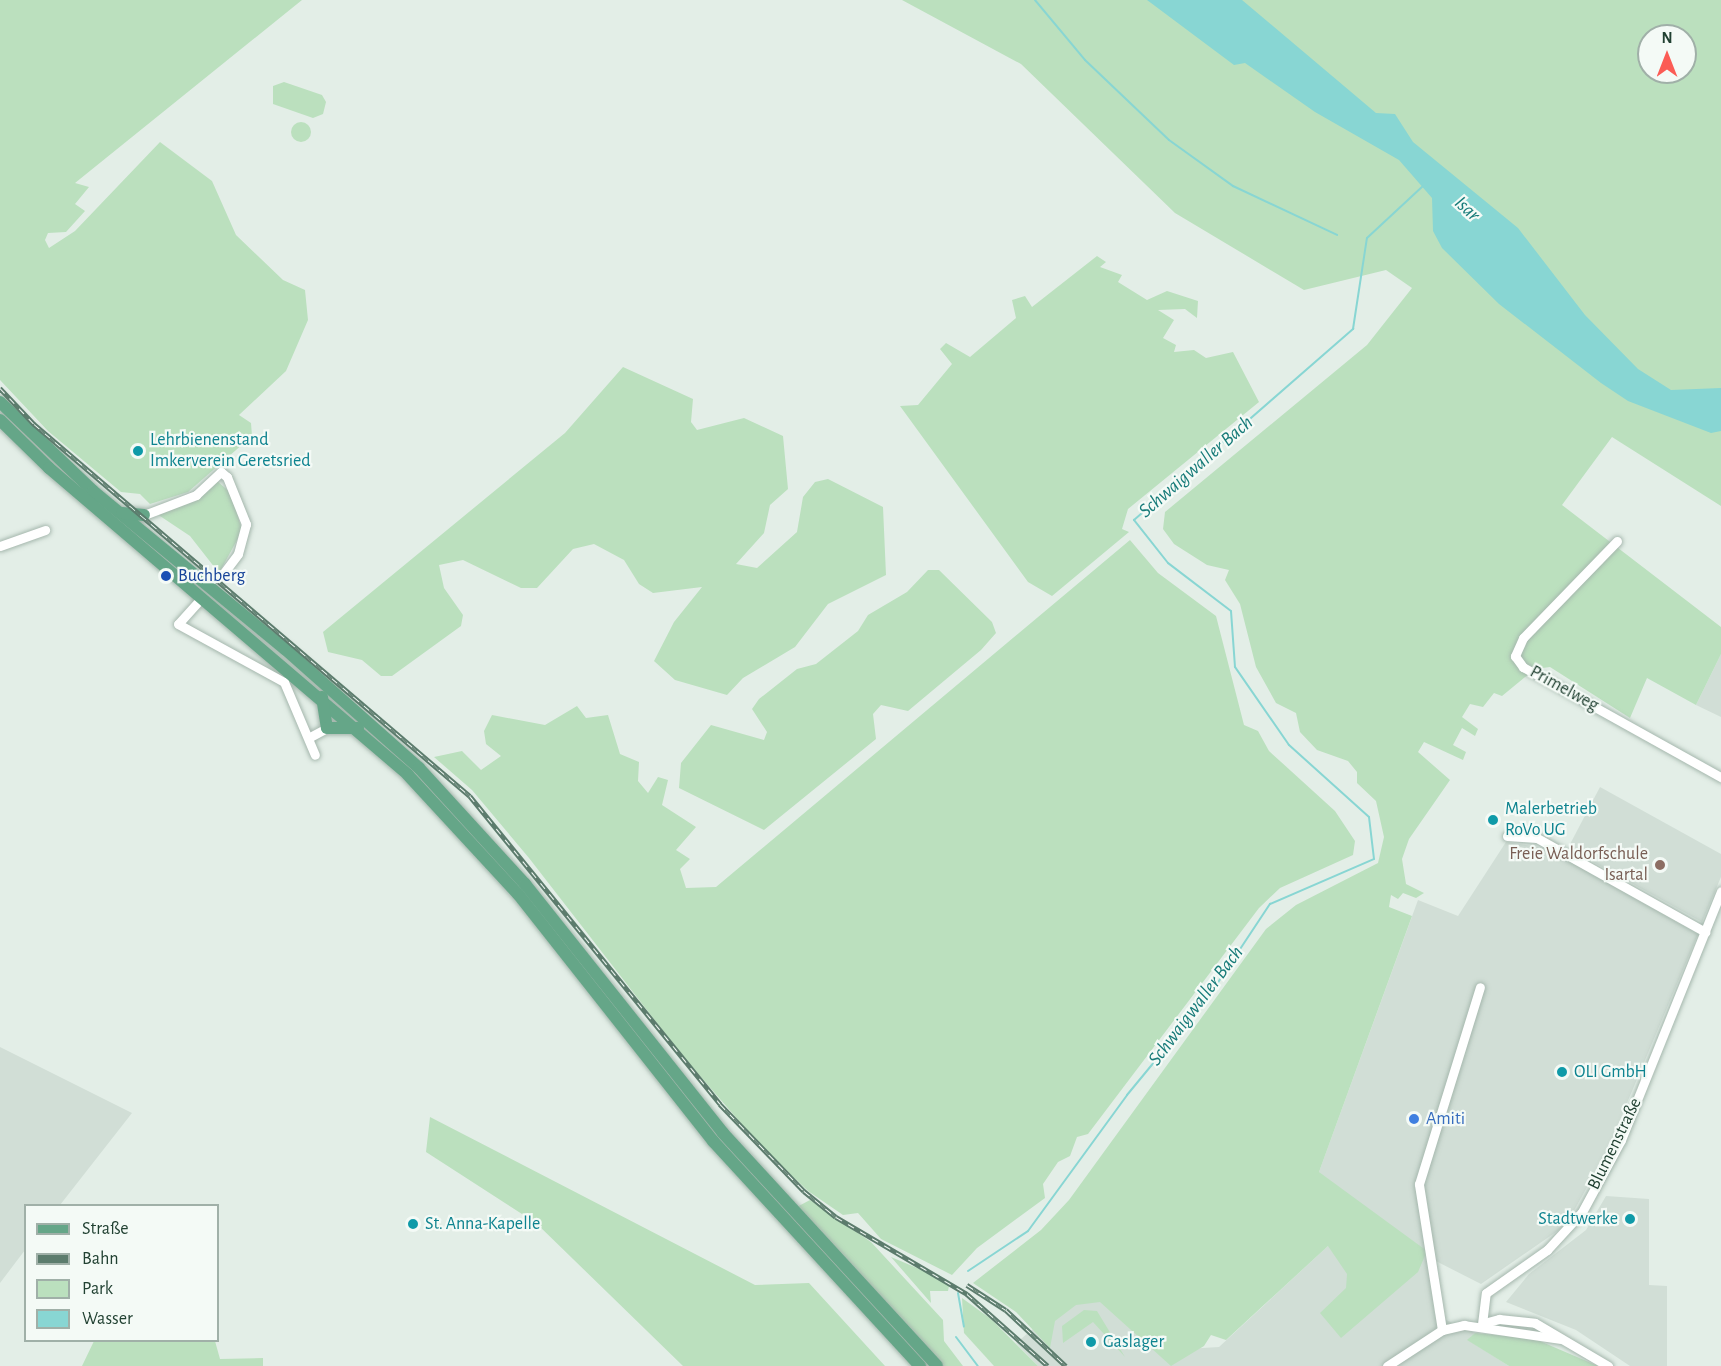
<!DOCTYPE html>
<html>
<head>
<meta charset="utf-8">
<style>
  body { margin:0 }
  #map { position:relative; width:1721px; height:1366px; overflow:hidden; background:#e3eee7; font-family:"Alegreya Sans",sans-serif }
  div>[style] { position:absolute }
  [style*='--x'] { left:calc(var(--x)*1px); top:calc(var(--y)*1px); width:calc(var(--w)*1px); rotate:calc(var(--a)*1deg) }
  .built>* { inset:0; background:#d1ded6 }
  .green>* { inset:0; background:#bbe0be }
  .round { border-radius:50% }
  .water>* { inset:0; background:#88d6d3 }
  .stream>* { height:2px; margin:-1px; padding:0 1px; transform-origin:1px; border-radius:1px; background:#88d6d3 }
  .minor-tunnel>* { height:9px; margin-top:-4.5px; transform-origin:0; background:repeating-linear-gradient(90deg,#bccbc3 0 9px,transparent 0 13.5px) }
  .roads { filter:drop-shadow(0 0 2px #a5b7ad) drop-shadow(0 0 2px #a5b7ad) }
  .minor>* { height:9px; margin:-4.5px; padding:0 4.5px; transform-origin:4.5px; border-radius:4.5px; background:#fff }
  .major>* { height:12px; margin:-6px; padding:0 6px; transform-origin:6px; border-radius:6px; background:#65a688 }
  .rail>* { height:4.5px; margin-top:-2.25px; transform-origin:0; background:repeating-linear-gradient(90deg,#f4faf6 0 7px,#5c7c6d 0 14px); box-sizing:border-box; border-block:2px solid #5c7c6d }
  .dots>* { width:16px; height:16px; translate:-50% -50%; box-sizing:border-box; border:3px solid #f4faf6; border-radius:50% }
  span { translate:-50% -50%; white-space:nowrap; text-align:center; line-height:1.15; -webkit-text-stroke:4.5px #f4faf6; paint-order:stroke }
  .culture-label { font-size:18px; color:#0d838f }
  .left { translate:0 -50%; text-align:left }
  .right { translate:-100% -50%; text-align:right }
  .transit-label { font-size:18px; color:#164399 }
  .street-label { font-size:18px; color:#214132 }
  .education-label { font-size:18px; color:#785e54 }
  .shop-label { font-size:18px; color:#366cbe }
  .water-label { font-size:20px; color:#177b79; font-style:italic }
  .legend { position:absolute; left:24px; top:1204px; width:195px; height:138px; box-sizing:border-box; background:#f4faf6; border:2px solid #a0b0a8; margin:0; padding:8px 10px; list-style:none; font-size:18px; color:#214132 }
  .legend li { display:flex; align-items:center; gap:12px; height:30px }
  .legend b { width:30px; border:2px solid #a0b0a8 }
  .north { position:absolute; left:1637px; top:24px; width:60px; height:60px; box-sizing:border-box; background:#f4faf6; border:2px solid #a0b0a8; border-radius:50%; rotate:0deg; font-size:16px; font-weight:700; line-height:24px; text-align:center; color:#214132 }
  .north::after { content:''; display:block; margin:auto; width:21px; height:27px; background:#fb5c55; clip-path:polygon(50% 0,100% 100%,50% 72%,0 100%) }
</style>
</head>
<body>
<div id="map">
  <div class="built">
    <div style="clip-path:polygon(1721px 654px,1721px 717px,1696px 705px)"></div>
    <div style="clip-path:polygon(1600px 787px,1721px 854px,1721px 877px,1702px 922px,1568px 848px)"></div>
    <div style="clip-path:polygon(1506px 842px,1545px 848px,1698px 934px,1606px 1153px,1566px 1225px,1481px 1284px,1428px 1257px,1435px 1315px,1475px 1333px,1468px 1340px,1509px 1366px,1038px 1366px,1016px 1343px,1096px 1277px,1170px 1350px,1219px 1347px,1355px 1221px,1319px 1172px,1418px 900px,1458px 916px)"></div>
    <div style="clip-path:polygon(0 1047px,132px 1113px,60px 1205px,26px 1206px,25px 1250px,0 1283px)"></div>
    <div style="clip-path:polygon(1606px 1196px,1649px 1199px,1649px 1285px,1667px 1286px,1667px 1366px,1630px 1366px,1576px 1330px,1506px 1302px,1529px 1274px,1586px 1230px)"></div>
  </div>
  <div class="green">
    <div style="clip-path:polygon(0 0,302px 0,75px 183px,89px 187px,75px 204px,85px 211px,66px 232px,48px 233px,45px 240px,49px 248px,75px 231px,160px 142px,212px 181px,236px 235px,283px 280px,305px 290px,308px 320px,286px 371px,239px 415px,251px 423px,252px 436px,188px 492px,150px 504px,140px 494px,121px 492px,48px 431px,0 380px)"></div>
    <div style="clip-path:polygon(evenodd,902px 0,1721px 0,1721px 506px,1612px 437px,1562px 505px,1721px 627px,1721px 654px,1696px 705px,1647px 678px,1630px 718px,1550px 667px,1535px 669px,1502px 696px,1494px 693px,1483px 707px,1470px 704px,1462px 717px,1478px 729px,1475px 736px,1462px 728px,1453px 745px,1466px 752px,1463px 760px,1424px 742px,1418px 752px,1450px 780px,1409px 839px,1402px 859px,1406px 884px,1424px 893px,1416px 898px,1403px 893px,1398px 899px,1391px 895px,1389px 907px,1412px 916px,1319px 1172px,1427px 1251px,1418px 1272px,1341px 1338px,1320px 1313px,1346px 1288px,1347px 1274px,1328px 1246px,1226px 1340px,1211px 1335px,1204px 1346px,1171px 1366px,1100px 1302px,1076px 1305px,1055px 1321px,1050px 1348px,1016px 1312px,973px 1283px,1041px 1230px,1069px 1200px,1266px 929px,1296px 905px,1378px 863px,1384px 837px,1376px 801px,1357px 783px,1357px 772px,1348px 761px,1317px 750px,1300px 732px,1296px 713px,1276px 703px,1256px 667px,1240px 604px,1225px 580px,1229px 570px,1207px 565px,1174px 544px,1163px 529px,1165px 512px,1367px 345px,1412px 288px,1386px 270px,1304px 290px,1175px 213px,1021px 64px,902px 0,1649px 36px,1685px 36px,1685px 72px,1649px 72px,1649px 36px)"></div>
    <div style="clip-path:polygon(284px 82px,322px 95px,326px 102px,323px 114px,313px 118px,273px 104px,273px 86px)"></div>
    <div class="round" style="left:291px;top:122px;width:20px;height:20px"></div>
    <div style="clip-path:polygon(1097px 256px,1106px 262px,1100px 267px,1122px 275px,1118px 282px,1147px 300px,1167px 291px,1198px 301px,1197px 318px,1185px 309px,1158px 310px,1174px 320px,1163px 338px,1176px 345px,1174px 352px,1194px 350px,1206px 358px,1233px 352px,1259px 402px,1128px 509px,1122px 529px,1129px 532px,1052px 596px,1028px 582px,900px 406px,918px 405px,952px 364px,940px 349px,946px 343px,970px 357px,1016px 318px,1012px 300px,1025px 296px,1032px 307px)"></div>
    <div style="clip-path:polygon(623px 367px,693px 399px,691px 422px,697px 430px,744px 418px,783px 436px,788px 489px,770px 505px,764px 533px,736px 564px,757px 568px,797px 532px,803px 497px,815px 482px,828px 479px,883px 507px,886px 575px,828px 604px,795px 647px,743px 678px,727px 695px,675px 680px,654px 661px,674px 622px,702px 587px,653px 593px,639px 584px,624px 560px,594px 544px,573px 549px,537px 588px,521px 588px,463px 560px,439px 565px,444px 588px,463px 615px,461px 626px,392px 676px,381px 676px,362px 660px,328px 652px,323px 632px,565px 433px)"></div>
    <div style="clip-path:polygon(217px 481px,232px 494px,242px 531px,219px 573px,190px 536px,157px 514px,199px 498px)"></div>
    <div style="clip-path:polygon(1130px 540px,1158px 573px,1216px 616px,1244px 725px,1258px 731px,1269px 751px,1335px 811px,1355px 841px,1353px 855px,1280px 888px,1259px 908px,1088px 1134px,1077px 1137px,1070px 1156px,1058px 1162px,1043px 1184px,1045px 1198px,977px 1248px,952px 1275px,881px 1239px,858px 1213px,843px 1215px,808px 1191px,759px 1144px,681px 1054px,529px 858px,472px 790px,434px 757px,462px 751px,481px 770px,501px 756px,486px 744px,484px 731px,492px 715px,545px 725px,577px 706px,586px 718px,608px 715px,620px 754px,639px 762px,638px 781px,648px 793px,658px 777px,668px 780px,662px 805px,696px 827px,676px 850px,690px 859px,680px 869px,686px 888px,716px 887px)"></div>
    <div style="clip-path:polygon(928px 570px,939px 570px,992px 622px,996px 633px,981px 650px,908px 711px,881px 705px,873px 714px,876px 739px,764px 830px,679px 788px,681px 763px,711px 725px,764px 740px,767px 732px,752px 709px,759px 699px,797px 669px,816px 664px,858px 631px,868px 615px,907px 592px)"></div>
    <div style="clip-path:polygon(430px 1117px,755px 1285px,809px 1283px,885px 1366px,683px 1366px,536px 1223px,426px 1152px)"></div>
    <div style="clip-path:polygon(810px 1200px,871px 1242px,943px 1320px,944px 1341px,963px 1366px,942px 1366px,795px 1208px)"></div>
    <div style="clip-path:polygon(891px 1257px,929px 1273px,949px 1286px,948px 1291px,930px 1291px,931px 1303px)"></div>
    <div style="clip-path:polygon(962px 1298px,991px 1319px,1038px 1366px,994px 1366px,964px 1333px)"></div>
    <div style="clip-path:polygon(1084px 1310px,1097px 1311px,1125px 1357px,1093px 1322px,1063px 1343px,1062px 1326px)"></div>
    <div style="clip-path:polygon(1475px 1333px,1535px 1339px,1598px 1366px,1509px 1366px,1467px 1340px)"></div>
    <div style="clip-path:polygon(94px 1341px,215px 1341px,220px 1359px,263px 1358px,263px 1366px,82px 1366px)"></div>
  </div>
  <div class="water">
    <div style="clip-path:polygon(1147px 0,1242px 0,1376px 113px,1395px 114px,1413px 142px,1518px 228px,1585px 315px,1638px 369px,1671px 390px,1721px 388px,1721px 431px,1711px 433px,1628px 401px,1601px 383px,1499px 304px,1442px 248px,1433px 231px,1432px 198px,1399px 160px,1315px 112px,1245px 63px,1234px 65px)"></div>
  </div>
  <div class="stream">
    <div style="--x:1035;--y:0;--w:78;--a:50.2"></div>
    <div style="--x:1085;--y:60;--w:116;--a:43.6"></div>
    <div style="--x:1169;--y:140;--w:79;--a:35.7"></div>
    <div style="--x:1233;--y:186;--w:115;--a:25.2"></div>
    <div style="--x:968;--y:1271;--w:72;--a:-33.7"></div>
    <div style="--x:1028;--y:1231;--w:168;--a:-53.9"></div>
    <div style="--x:1127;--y:1095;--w:132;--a:-50.5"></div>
    <div style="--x:1211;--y:993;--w:107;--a:-56.5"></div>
    <div style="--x:1270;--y:904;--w:113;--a:-23.4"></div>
    <div style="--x:1374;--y:859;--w:42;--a:-96.8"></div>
    <div style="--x:1369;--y:817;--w:108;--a:-138"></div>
    <div style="--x:1289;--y:745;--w:95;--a:-124.7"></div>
    <div style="--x:1235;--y:667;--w:56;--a:-94.1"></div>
    <div style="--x:1231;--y:611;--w:79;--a:-142.7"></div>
    <div style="--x:1168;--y:563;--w:55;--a:-128.3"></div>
    <div style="--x:1134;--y:520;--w:291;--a:-41.1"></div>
    <div style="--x:1353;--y:329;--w:92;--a:-81.3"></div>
    <div style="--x:1367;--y:238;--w:76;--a:-42.9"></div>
    <div style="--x:958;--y:1293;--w:34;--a:80"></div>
    <div style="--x:956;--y:1337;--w:36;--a:53"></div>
  </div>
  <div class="minor-tunnel">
    <div style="--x:207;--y:592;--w:23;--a:-49"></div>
  </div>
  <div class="roads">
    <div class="minor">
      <div style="--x:144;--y:515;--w:56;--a:-21"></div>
      <div style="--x:196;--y:495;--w:34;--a:-43"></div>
      <div style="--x:221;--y:472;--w:8;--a:40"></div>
      <div style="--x:227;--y:477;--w:51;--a:68"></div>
      <div style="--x:246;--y:524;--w:31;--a:105"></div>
      <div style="--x:238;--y:554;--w:26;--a:127"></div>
      <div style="--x:1617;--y:541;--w:135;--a:134.1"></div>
      <div style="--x:1523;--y:638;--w:20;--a:114"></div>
      <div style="--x:1515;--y:656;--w:14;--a:54"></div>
      <div style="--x:1523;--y:667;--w:227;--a:29.1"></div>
      <div style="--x:0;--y:546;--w:48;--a:-19.6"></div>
      <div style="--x:197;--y:603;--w:28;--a:132"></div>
      <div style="--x:178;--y:624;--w:121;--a:28.7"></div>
      <div style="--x:284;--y:682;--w:79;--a:67"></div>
      <div style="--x:310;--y:737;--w:19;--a:-28"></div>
      <div style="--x:1507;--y:836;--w:30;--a:4"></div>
      <div style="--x:1537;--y:838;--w:193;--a:29.2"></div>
      <div style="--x:1484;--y:1323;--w:16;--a:-15"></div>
      <div style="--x:1499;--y:1319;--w:36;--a:6"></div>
      <div style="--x:1535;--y:1323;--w:85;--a:30.5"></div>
      <div style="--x:1482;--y:1324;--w:31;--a:-83"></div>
      <div style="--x:1486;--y:1293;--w:75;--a:-35.2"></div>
      <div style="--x:1547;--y:1250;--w:52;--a:-47.4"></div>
      <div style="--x:1582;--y:1212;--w:82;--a:-61.6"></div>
      <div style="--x:1621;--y:1140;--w:268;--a:-68.1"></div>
      <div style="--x:1442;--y:1330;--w:148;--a:-99"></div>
      <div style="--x:1419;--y:1184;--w:206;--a:-72.8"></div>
      <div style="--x:1387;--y:1366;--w:66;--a:-33.2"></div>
      <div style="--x:1442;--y:1330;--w:23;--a:-13"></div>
      <div style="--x:1464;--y:1325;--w:97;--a:8.3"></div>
    </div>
    <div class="major">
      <div style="--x:0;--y:402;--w:129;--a:43.7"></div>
      <div style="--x:93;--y:491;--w:249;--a:39.5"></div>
      <div style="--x:285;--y:649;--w:179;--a:41.6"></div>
      <div style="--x:419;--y:768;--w:157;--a:47.6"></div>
      <div style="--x:525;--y:884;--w:318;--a:51.5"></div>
      <div style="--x:723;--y:1133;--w:316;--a:47.4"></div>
      <div style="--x:0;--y:420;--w:69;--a:44.4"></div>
      <div style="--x:49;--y:468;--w:472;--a:40.5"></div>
      <div style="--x:408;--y:775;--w:162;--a:47.3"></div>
      <div style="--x:518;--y:894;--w:315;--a:51.7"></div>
      <div style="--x:713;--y:1141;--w:306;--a:47.4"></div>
      <div style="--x:122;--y:513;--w:22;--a:5"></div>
      <div style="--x:322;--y:697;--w:31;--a:81"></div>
      <div style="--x:327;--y:728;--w:31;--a:0"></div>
    </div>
  </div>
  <div class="rail">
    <div style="--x:0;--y:388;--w:50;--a:46.6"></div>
    <div style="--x:34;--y:424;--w:573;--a:40.47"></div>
    <div style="--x:470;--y:796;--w:397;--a:50.9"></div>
    <div style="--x:720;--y:1104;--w:121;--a:46"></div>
    <div style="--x:804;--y:1191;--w:41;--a:39.1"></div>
    <div style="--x:836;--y:1217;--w:152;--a:30.4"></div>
    <div style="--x:967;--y:1294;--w:108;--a:41.6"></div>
    <div style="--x:967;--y:1285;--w:46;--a:32.7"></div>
    <div style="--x:1006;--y:1310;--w:82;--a:43"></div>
  </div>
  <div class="dots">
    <div style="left:138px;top:451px;background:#0f9aa8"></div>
    <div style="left:166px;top:576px;background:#1a4fb4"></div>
    <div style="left:1493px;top:820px;background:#0f9aa8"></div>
    <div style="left:1660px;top:865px;background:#8d6e63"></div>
    <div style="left:1562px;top:1072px;background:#0f9aa8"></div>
    <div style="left:1414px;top:1119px;background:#3f7fe0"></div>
    <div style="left:1630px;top:1219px;background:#0f9aa8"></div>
    <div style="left:413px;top:1224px;background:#0f9aa8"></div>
    <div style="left:1091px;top:1342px;background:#0f9aa8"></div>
  </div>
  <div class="culture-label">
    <span class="left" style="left:150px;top:451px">Lehrbienenstand<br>Imkerverein Geretsried</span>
    <span class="left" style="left:1505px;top:820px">Malerbetrieb<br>RoVo UG</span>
    <span class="left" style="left:1574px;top:1072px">OLI GmbH</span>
    <span class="right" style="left:1618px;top:1219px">Stadtwerke</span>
    <span class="left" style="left:425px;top:1224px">St. Anna-Kapelle</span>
    <span class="left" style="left:1103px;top:1342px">Gaslager</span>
  </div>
  <div class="transit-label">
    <span class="left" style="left:178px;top:576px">Buchberg</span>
  </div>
  <div class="street-label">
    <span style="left:1564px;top:689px;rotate:29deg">Primelweg</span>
    <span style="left:1615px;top:1144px;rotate:-64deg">Blumenstraße</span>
  </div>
  <div class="education-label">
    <span class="right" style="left:1648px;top:865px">Freie Waldorfschule<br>Isartal</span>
  </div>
  <div class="shop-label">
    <span class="left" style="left:1426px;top:1119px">Amiti</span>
  </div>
  <div class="water-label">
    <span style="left:1467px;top:209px;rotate:42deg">Isar</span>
    <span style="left:1196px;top:467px;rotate:-41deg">Schwaigwaller Bach</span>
    <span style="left:1196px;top:1006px;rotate:-53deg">Schwaigwaller Bach</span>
  </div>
  <ul class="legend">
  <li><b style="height:8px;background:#65a688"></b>Straße</li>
  <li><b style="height:8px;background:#5c7c6d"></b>Bahn</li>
  <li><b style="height:16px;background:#bbe0be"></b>Park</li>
  <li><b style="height:16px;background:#88d6d3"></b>Wasser</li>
  </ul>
  <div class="north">N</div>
</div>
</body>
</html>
